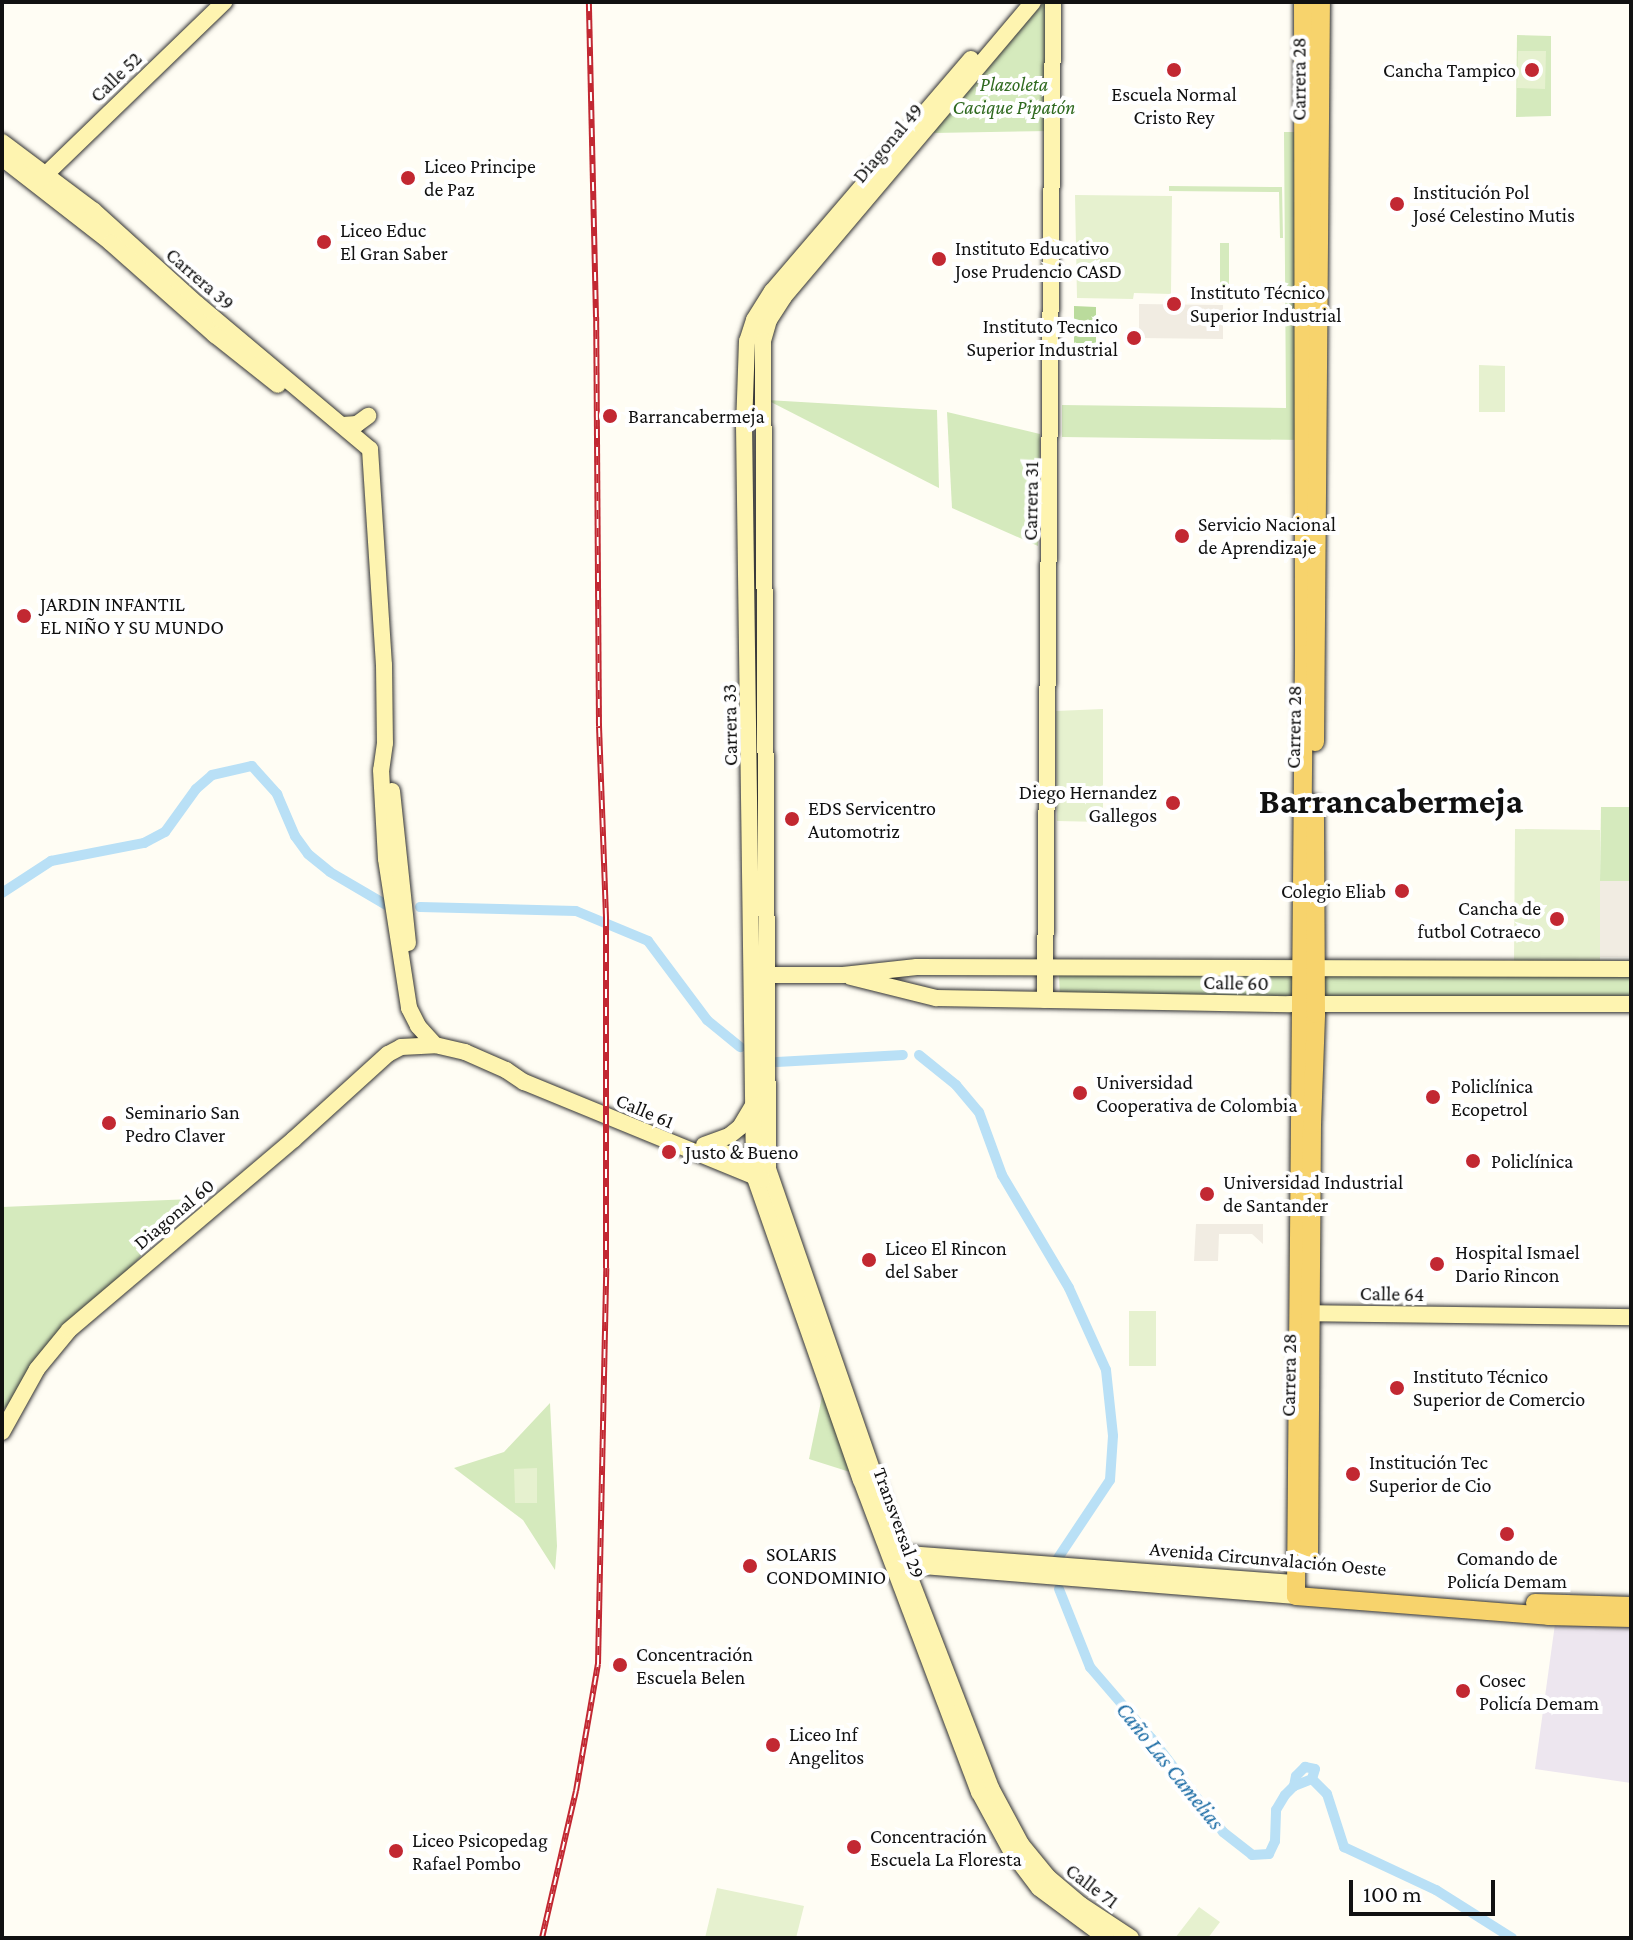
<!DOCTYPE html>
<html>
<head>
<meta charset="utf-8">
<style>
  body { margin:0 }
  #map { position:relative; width:1633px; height:1940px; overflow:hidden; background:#fffdf4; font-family:"Crimson Pro",serif }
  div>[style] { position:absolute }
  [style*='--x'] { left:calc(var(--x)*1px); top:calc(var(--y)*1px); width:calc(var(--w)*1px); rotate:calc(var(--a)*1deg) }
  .industrial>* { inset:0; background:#ede6ef }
  .green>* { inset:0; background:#d5eabd }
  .forest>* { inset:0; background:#badb9c }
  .pitch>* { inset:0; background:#e6f1cf }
  .plaza>* { inset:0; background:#f1ece2 }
  .canal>* { height:10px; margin:-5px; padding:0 5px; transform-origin:5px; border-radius:5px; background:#b9e0f6 }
  .roads { filter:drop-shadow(0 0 2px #333) drop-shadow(0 0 2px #333) }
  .secondary>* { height:16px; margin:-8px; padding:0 8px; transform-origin:8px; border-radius:8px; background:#fef4b0 }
  .primary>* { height:18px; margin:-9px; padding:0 9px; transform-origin:9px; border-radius:9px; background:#f7d36c }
  .rail>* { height:6px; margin-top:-3px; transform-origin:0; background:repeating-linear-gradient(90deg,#fff 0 9px,#c22832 0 18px); box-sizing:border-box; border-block:2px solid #c22832 }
  .dots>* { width:22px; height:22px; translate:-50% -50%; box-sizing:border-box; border:4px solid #fff; border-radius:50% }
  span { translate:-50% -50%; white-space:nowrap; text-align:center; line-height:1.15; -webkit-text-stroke:8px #fff; paint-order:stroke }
  .poi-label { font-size:20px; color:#111 }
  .right { translate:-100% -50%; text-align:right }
  .left { translate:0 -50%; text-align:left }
  .street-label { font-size:20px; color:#111 }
  .park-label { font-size:20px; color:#306a20; font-style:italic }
  .water-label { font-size:22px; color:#186aa4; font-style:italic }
  .town-label { font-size:36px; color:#111; font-weight:700 }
  .frame { position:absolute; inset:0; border:4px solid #111; pointer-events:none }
  .scale { position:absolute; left:1349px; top:1880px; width:146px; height:36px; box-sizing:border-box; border:4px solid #111; border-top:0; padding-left:10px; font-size:24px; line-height:28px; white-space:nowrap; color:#111; -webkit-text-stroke:6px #fff; paint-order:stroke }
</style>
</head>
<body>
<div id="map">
  <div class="industrial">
    <div style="clip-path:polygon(1555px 1624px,1631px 1625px,1631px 1783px,1535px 1769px)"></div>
  </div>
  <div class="green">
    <div style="clip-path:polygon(1044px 2px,1052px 2px,1050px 131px,933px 133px)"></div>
    <div style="clip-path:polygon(1517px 35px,1551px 36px,1551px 116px,1516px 117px)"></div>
    <div style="clip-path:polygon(1284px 132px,1302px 132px,1302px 440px,1062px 437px,1062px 405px,1286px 408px)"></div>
    <div style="clip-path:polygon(1169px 186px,1282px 187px,1283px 238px,1280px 238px,1279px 192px,1169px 191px)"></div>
    <div style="clip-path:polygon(1220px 243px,1229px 243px,1229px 290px,1220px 290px)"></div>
    <div style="clip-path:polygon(767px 400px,937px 410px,939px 488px)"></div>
    <div style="clip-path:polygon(947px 412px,1040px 434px,1038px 546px,952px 508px)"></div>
    <div style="clip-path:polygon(1601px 807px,1631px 807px,1631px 881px,1600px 881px)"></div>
    <div style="clip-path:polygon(1059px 973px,1631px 976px,1631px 1001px,1060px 998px)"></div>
    <div style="clip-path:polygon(192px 1199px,2px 1411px,2px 1207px)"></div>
    <div style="clip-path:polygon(824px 1387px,853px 1473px,809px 1459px)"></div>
    <div style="clip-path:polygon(550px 1403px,557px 1546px,555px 1570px,523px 1520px,454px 1468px,504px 1452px)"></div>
  </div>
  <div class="forest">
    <div style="clip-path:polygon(1074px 306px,1096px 307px,1096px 343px,1074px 343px)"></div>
  </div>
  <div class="pitch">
    <div style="clip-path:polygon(1518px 51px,1546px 51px,1545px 89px,1517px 88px)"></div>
    <div style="clip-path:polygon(1075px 195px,1172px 196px,1171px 294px,1134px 293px,1133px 299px,1077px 298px)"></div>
    <div style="clip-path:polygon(1479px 365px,1505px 366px,1505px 412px,1479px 412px)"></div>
    <div style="clip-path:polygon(1103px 709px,1103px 822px,1057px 821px,1056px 711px)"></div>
    <div style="clip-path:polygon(1515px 829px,1600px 830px,1600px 961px,1514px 961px)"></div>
    <div style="clip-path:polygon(1129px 1311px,1156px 1311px,1156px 1366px,1129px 1366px)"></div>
    <div style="clip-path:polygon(537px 1468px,537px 1503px,515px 1503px,514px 1469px)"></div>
    <div style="clip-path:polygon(717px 1888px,804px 1906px,796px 1938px,705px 1938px)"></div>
    <div style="clip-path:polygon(1199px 1907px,1220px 1922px,1208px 1938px,1175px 1938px)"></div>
  </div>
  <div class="plaza">
    <div style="clip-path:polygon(1139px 304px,1223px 305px,1223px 339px,1139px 338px)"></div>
    <div style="clip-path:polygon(1600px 881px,1631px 881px,1631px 957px,1600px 957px)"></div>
    <div style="clip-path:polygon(1196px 1224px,1263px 1224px,1263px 1244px,1252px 1234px,1219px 1234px,1218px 1261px,1194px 1261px)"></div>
  </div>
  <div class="canal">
    <div style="--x:2;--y:893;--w:59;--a:-33.1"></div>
    <div style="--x:51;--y:861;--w:95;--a:-11"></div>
    <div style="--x:144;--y:843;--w:24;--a:-28"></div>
    <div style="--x:165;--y:832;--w:53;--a:-54.2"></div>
    <div style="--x:196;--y:789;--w:21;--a:-41"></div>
    <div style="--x:212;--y:775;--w:41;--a:-12.7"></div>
    <div style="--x:252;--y:766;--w:38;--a:48"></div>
    <div style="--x:277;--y:794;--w:46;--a:66.8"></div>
    <div style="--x:295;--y:836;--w:22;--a:54"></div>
    <div style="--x:308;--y:854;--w:28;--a:39"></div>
    <div style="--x:330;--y:872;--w:67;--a:30.4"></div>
    <div style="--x:420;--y:907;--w:156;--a:1.5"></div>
    <div style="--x:576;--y:911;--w:78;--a:22.6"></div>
    <div style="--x:648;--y:941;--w:99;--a:53.2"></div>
    <div style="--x:707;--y:1020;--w:43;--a:39.3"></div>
    <div style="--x:919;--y:1055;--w:48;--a:39"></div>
    <div style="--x:956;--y:1085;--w:35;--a:50"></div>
    <div style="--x:979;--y:1112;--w:67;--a:69.9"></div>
    <div style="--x:1002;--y:1175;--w:131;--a:59.3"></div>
    <div style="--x:1069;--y:1288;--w:90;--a:65.7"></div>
    <div style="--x:1106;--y:1370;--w:66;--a:83.9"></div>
    <div style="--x:1113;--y:1436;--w:44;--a:93.9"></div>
    <div style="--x:1110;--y:1480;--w:94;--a:123.7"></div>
    <div style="--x:777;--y:1062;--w:126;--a:-3.2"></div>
    <div style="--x:1059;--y:1589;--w:84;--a:68.3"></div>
    <div style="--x:1090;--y:1667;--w:95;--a:49.3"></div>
    <div style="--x:1152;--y:1739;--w:117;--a:52.6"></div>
    <div style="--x:1223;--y:1832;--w:37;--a:38"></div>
    <div style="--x:1252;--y:1855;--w:17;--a:-3"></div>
    <div style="--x:1269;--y:1854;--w:14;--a:-65"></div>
    <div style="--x:1275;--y:1841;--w:31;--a:-88"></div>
    <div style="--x:1276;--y:1810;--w:17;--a:-59"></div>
    <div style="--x:1285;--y:1795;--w:13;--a:-45"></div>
    <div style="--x:1294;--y:1786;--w:19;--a:-21"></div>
    <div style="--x:1312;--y:1779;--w:21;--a:45"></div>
    <div style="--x:1327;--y:1794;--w:56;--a:72.2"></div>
    <div style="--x:1344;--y:1847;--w:102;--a:25.1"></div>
    <div style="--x:1436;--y:1890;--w:90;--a:32.3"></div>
    <div style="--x:1294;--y:1786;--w:10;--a:-79"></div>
    <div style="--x:1296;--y:1776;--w:13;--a:-45"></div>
    <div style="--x:1305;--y:1767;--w:10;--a:11"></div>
    <div style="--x:1315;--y:1769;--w:10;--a:107"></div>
  </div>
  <div class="roads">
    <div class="secondary">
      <div style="--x:1033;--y:2;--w:386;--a:130.2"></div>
      <div style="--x:784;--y:297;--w:27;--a:123"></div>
      <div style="--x:769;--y:320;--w:22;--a:106"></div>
      <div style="--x:763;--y:341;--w:828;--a:89.65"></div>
      <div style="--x:768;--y:1169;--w:419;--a:70.9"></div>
      <div style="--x:905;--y:1565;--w:239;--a:68.9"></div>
      <div style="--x:991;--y:1788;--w:64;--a:61.8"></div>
      <div style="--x:1021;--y:1844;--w:43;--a:50.7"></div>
      <div style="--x:1048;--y:1877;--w:43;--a:40.3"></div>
      <div style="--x:1081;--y:1905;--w:60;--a:33.4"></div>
      <div style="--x:971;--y:59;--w:306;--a:130.6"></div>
      <div style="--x:772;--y:291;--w:34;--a:122"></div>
      <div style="--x:754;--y:320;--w:22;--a:108"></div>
      <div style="--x:747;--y:341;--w:84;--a:92"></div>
      <div style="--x:744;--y:425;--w:740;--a:89.23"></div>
      <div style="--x:754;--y:1165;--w:13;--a:86"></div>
      <div style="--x:755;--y:1178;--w:320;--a:70.7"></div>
      <div style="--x:861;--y:1480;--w:334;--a:69.3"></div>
      <div style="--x:979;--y:1792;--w:67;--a:61.5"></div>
      <div style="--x:1011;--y:1851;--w:46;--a:52.9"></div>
      <div style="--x:1039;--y:1888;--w:84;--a:36.7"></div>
      <div style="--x:2;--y:142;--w:114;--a:36.8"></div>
      <div style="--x:93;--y:210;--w:140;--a:42.1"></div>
      <div style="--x:197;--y:304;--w:226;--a:40"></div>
      <div style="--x:370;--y:449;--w:216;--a:86.3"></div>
      <div style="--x:384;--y:665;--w:78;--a:89.3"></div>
      <div style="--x:385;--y:743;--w:27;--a:98"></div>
      <div style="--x:381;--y:770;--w:89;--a:86.8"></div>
      <div style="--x:386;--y:859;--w:151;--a:81.2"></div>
      <div style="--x:409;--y:1008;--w:20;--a:63"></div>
      <div style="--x:418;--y:1026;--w:25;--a:48"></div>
      <div style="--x:2;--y:158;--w:138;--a:37.9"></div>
      <div style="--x:111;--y:243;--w:139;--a:41.5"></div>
      <div style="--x:215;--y:335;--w:80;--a:38.4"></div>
      <div style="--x:41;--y:179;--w:255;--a:-44"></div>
      <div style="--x:343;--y:425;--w:14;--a:-4"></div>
      <div style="--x:357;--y:424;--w:14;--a:-36"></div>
      <div style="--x:392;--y:791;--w:153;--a:84"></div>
      <div style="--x:757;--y:975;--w:86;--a:0"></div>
      <div style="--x:843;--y:975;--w:74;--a:-6.2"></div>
      <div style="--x:917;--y:967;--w:714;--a:0.16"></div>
      <div style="--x:851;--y:977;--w:88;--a:13.9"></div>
      <div style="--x:936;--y:998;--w:354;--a:1"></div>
      <div style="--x:1290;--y:1004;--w:341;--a:0"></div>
      <div style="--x:1045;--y:1000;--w:998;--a:-89.54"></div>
      <div style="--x:704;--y:1145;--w:27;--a:-20"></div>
      <div style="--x:729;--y:1136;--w:14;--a:-39"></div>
      <div style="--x:740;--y:1127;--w:26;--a:-59"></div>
      <div style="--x:709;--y:1147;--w:57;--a:20.7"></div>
      <div style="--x:1301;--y:1313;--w:330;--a:0.7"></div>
      <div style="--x:2;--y:1432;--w:72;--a:-60.9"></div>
      <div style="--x:37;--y:1369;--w:50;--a:-50.6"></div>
      <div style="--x:69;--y:1330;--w:294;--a:-40.3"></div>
      <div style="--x:293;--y:1140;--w:128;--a:-42.2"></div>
      <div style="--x:388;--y:1054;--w:15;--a:-28"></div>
      <div style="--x:401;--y:1047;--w:34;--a:-3"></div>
      <div style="--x:435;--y:1045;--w:31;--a:13"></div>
      <div style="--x:465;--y:1052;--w:45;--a:23.7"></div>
      <div style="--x:506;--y:1070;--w:22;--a:34"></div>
      <div style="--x:524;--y:1082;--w:258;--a:22.3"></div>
      <div style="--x:894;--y:1553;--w:404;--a:4.3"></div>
      <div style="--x:898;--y:1564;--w:399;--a:4.6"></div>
    </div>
    <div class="primary">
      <div style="--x:1303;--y:2;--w:652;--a:89.91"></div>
      <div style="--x:1304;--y:654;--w:942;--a:90.49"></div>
      <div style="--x:1296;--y:1596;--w:253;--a:4.5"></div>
      <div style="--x:1548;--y:1616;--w:83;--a:1.4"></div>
      <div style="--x:1315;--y:742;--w:740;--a:-89.54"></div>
      <div style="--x:1309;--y:1554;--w:429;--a:-89.6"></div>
      <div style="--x:1312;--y:1125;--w:111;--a:-87.9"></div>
      <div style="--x:1316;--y:1014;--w:210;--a:-90.3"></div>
      <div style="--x:1535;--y:1603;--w:96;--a:1.8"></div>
    </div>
  </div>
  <div class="rail">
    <div style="--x:542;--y:1938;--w:151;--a:-77"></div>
    <div style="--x:576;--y:1791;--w:129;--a:-80.2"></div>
    <div style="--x:598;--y:1664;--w:396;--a:-88.8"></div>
    <div style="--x:606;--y:1268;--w:351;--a:-90"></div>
    <div style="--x:606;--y:917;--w:191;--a:-92.1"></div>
    <div style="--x:599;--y:726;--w:409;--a:-90.4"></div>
    <div style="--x:596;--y:317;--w:315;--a:-91.3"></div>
  </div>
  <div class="dots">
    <div style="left:1174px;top:70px;background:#c22832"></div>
    <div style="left:1532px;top:70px;background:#c22832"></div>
    <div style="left:408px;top:178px;background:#c22832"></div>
    <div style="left:1397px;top:204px;background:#c22832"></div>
    <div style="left:324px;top:242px;background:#c22832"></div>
    <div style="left:939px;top:259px;background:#c22832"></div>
    <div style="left:1174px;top:304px;background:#c22832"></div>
    <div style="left:1134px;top:338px;background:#c22832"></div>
    <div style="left:610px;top:416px;background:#c22832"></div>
    <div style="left:1182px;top:536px;background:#c22832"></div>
    <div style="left:24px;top:616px;background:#c22832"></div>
    <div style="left:1173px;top:803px;background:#c22832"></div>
    <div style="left:792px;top:819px;background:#c22832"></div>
    <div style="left:1402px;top:891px;background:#c22832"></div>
    <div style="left:1557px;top:919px;background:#c22832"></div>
    <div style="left:1080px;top:1093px;background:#c22832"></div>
    <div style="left:1433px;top:1097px;background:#c22832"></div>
    <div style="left:109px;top:1123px;background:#c22832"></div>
    <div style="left:669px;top:1152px;background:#c22832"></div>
    <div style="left:1473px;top:1161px;background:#c22832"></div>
    <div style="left:1207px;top:1194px;background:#c22832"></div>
    <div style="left:869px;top:1260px;background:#c22832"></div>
    <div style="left:1437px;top:1264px;background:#c22832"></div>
    <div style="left:1397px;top:1388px;background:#c22832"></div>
    <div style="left:1353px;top:1474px;background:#c22832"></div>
    <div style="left:1507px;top:1534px;background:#c22832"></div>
    <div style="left:750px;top:1566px;background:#c22832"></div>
    <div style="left:620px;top:1665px;background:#c22832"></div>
    <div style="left:1463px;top:1691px;background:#c22832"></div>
    <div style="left:773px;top:1745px;background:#c22832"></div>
    <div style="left:854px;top:1847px;background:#c22832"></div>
    <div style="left:396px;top:1851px;background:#c22832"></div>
  </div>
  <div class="poi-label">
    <span class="right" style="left:1516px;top:70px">Cancha Tampico</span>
    <span style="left:1174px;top:106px">Escuela Normal<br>Cristo Rey</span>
    <span class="left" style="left:424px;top:178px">Liceo Principe<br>de Paz</span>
    <span class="left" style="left:1413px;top:204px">Institución Pol<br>José Celestino Mutis</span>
    <span class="left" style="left:340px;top:242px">Liceo Educ<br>El Gran Saber</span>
    <span class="left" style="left:955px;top:260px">Instituto Educativo<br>Jose Prudencio CASD</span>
    <span class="left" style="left:1190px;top:304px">Instituto Técnico<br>Superior Industrial</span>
    <span class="right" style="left:1118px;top:338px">Instituto Tecnico<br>Superior Industrial</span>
    <span class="left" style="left:628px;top:416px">Barrancabermeja</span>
    <span class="left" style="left:1198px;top:536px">Servicio Nacional<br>de Aprendizaje</span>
    <span class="left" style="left:40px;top:616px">JARDIN INFANTIL<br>EL NIÑO Y SU MUNDO</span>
    <span class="right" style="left:1157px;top:804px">Diego Hernandez<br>Gallegos</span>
    <span class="left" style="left:808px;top:820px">EDS Servicentro<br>Automotriz</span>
    <span class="right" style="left:1386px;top:891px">Colegio Eliab</span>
    <span class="right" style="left:1541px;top:920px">Cancha de<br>futbol Cotraeco</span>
    <span class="left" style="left:1096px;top:1094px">Universidad<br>Cooperativa de Colombia</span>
    <span class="left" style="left:1451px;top:1098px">Policlínica<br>Ecopetrol</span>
    <span class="left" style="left:125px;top:1124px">Seminario San<br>Pedro Claver</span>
    <span class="left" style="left:685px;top:1152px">Justo &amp; Bueno</span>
    <span class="left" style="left:1491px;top:1161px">Policlínica</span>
    <span class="left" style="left:1223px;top:1194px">Universidad Industrial<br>de Santander</span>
    <span class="left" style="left:885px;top:1260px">Liceo El Rincon<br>del Saber</span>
    <span class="left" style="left:1455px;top:1264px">Hospital Ismael<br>Dario Rincon</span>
    <span class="left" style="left:1413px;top:1388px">Instituto Técnico<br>Superior de Comercio</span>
    <span class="left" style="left:1369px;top:1474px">Institución Tec<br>Superior de Cio</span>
    <span class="left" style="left:766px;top:1566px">SOLARIS<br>CONDOMINIO</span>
    <span style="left:1507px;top:1570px">Comando de<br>Policía Demam</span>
    <span class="left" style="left:636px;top:1666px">Concentración<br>Escuela Belen</span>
    <span class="left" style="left:1479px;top:1692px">Cosec<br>Policía Demam</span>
    <span class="left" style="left:789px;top:1746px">Liceo Inf<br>Angelitos</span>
    <span class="left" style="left:870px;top:1848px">Concentración<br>Escuela La Floresta</span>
    <span class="left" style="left:412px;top:1852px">Liceo Psicopedag<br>Rafael Pombo</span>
  </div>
  <div class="street-label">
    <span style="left:116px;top:77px;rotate:-44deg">Calle 52</span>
    <span style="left:1299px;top:79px;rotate:-90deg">Carrera 28</span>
    <span style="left:888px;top:143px;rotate:-50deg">Diagonal 49</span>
    <span style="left:200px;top:279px;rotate:41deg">Carrera 39</span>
    <span style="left:1031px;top:501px;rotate:-89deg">Carrera 31</span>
    <span style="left:730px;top:725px;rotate:-91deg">Carrera 33</span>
    <span style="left:1294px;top:727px;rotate:-89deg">Carrera 28</span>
    <span style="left:1236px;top:983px;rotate:1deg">Calle 60</span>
    <span style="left:645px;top:1111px;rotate:23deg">Calle 61</span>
    <span style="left:174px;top:1214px;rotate:-40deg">Diagonal 60</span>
    <span style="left:1392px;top:1294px;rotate:1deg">Calle 64</span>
    <span style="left:1289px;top:1375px;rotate:-89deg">Carrera 28</span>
    <span style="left:899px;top:1523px;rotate:70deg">Transversal 29</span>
    <span style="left:1268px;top:1559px;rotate:5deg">Avenida Circunvalación Oeste</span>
    <span style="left:1092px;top:1886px;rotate:37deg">Calle 71</span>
  </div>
  <div class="park-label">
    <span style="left:1014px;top:96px">Plazoleta<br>Cacique Pipatón</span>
  </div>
  <div class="water-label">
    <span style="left:1170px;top:1766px;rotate:51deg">Caño Las Camelias</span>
  </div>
  <div class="town-label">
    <span style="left:1391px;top:802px">Barrancabermeja</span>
  </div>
  <div class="frame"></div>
  <div class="scale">100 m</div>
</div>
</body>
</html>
